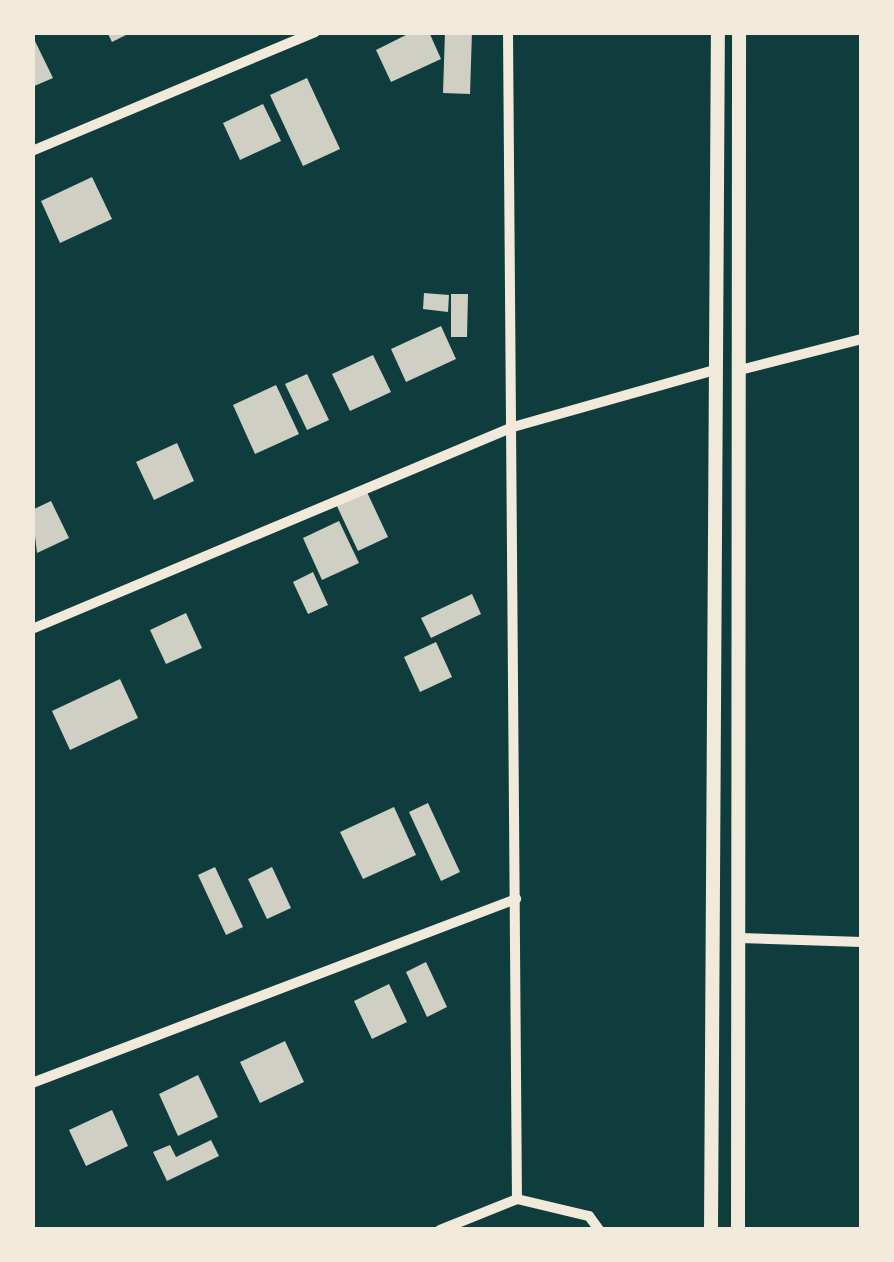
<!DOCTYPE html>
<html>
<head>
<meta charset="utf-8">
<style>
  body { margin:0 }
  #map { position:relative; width:894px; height:1262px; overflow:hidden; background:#0f3d3e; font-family:"DM Sans",sans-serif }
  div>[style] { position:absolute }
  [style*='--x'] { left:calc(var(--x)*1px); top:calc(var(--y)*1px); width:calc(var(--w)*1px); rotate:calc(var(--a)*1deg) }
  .building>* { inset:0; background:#cfcfc3 }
  .minor>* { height:10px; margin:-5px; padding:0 5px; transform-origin:5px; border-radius:5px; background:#f1e9da }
  .secondary>* { height:14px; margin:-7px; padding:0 7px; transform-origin:7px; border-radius:7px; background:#f1e9da }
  span { translate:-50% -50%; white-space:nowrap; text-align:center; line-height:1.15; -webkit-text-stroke:10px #f1e9da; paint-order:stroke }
  .frame { position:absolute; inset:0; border:35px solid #f1e9da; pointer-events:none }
</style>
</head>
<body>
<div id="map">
  <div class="building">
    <div style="clip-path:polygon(107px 32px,132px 32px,112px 42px)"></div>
    <div style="clip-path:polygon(412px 32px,429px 32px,441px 59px,391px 82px,376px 50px)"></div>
    <div style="clip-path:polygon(445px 32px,472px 32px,470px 94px,443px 93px)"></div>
    <div style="clip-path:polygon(32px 35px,53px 78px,32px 87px)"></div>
    <div style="clip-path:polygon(307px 78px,340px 149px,303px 166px,270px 95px)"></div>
    <div style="clip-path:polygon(263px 104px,281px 141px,240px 160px,223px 123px)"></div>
    <div style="clip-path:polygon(92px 177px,112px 219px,60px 243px,41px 201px)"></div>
    <div style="clip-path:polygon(424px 293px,449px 295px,448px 312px,423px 309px)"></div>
    <div style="clip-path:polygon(451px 294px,468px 294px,467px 337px,451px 337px)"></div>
    <div style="clip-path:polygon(441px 326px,456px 359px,406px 382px,391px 349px)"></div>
    <div style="clip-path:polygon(373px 355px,391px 392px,350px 411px,332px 374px)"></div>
    <div style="clip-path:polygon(307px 374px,329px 420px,307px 430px,285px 384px)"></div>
    <div style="clip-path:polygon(276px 385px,299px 434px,255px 454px,233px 405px)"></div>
    <div style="clip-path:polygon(177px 443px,194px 481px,154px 500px,136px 462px)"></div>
    <div style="clip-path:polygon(366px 490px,388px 537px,358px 551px,336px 504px)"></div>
    <div style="clip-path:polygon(51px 501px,69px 538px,37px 553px,32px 510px)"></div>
    <div style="clip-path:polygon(339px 521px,359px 563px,322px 580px,303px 538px)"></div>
    <div style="clip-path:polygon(313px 572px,328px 605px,308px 614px,293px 582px)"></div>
    <div style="clip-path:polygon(472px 594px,481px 614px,431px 638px,421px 618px)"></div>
    <div style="clip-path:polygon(186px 613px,202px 648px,166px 664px,150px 630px)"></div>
    <div style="clip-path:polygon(436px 642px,452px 677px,420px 692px,404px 657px)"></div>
    <div style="clip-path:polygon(120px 679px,138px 718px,70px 750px,52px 711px)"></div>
    <div style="clip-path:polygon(428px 803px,460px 872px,441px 881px,409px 812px)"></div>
    <div style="clip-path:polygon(394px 807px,416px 855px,363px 879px,340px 832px)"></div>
    <div style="clip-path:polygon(215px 867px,243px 927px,226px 935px,198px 875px)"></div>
    <div style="clip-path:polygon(272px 867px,291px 908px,267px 919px,248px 879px)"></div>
    <div style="clip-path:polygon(426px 962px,447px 1007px,427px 1017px,406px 972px)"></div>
    <div style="clip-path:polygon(389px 984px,407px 1022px,372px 1039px,354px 1001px)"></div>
    <div style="clip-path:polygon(285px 1041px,304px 1082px,260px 1103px,240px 1062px)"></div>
    <div style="clip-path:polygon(198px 1075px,218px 1117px,178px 1136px,159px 1094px)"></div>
    <div style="clip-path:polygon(112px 1110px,128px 1146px,86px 1166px,69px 1130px)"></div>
    <div style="clip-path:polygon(211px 1140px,219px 1156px,167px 1181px,153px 1152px,170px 1145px,176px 1157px)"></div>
  </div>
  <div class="minor">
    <div style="--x:508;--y:32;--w:1167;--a:89.56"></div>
    <div style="--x:32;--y:151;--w:307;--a:-22.8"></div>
    <div style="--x:744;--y:369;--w:122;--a:-14.3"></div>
    <div style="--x:32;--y:629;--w:522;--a:-22.78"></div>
    <div style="--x:513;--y:427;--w:210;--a:-15.8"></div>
    <div style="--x:740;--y:938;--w:122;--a:1.9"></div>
    <div style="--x:32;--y:1083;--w:518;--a:-20.82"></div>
    <div style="--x:517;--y:1199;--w:74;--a:13.3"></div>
    <div style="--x:589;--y:1216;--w:17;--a:54"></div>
    <div style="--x:440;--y:1230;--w:83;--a:-21.9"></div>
  </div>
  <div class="secondary">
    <div style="--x:711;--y:1230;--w:1198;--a:-89.67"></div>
    <div style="--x:738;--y:1230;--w:1198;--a:-89.95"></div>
  </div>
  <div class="frame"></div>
</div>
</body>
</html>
